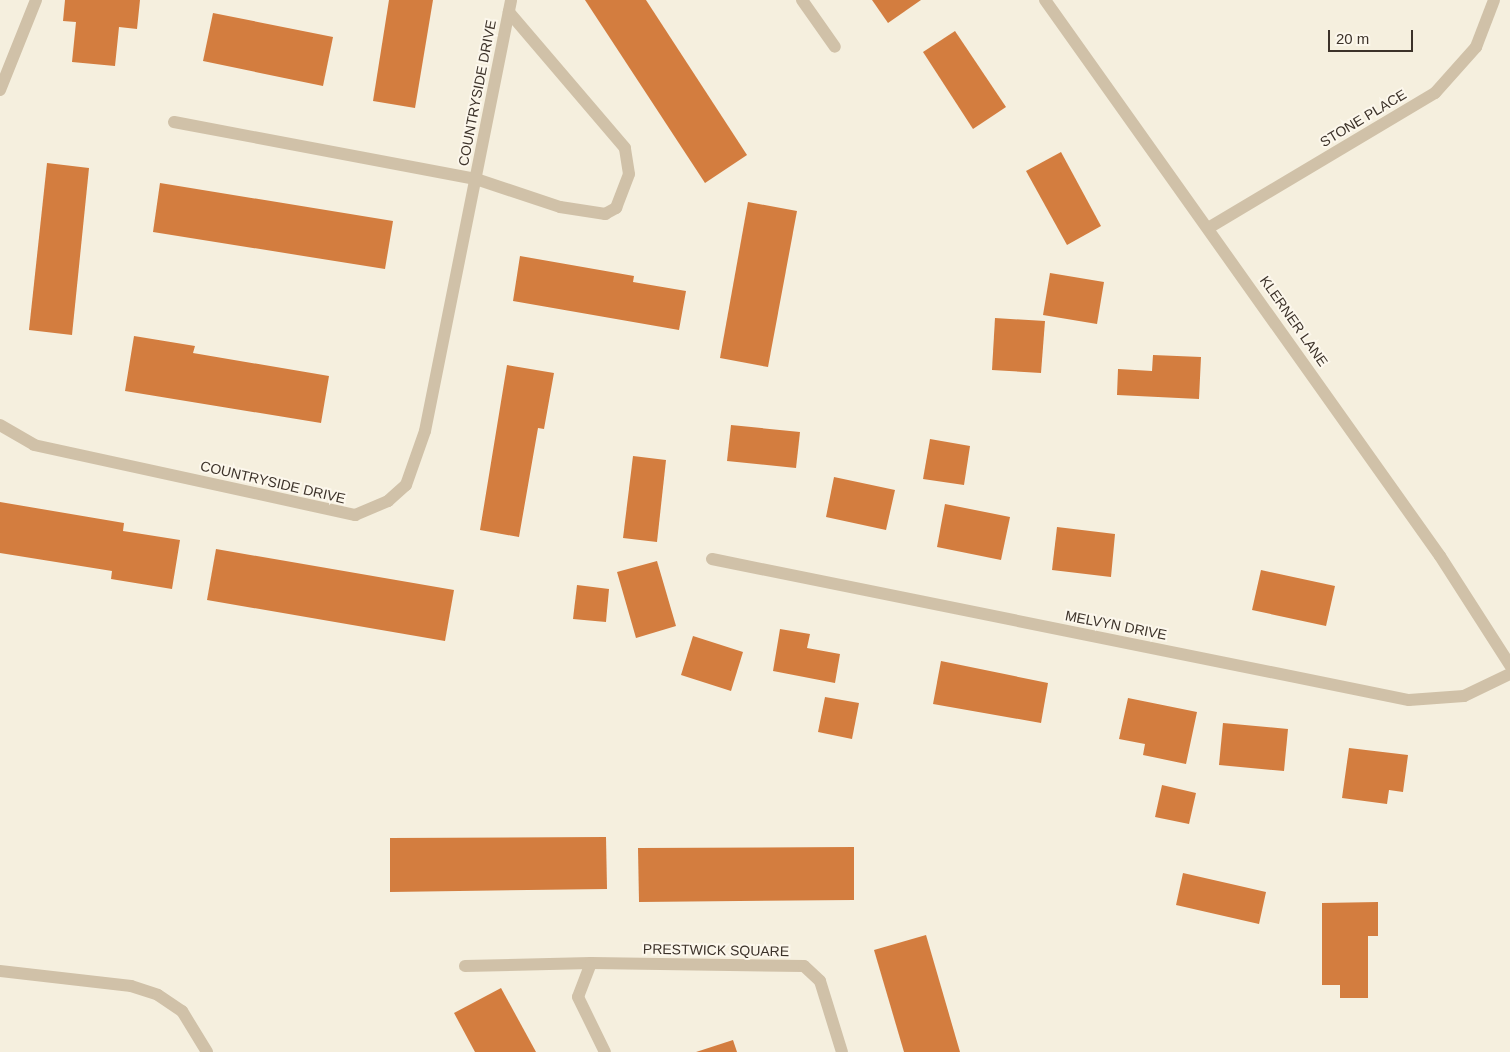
<!DOCTYPE html>
<html>
<head>
<meta charset="utf-8">
<style>
  body { margin:0 }
  #map { position:relative; width:1510px; height:1052px; overflow:hidden; background:#f5efde; font-family:Helvetica,sans-serif }
  div>[style] { position:absolute }
  [style*='--x'] { left:calc(var(--x)*1px); top:calc(var(--y)*1px); width:calc(var(--w)*1px); rotate:calc(var(--a)*1deg) }
  .building>* { inset:0; background:#d37d3f }
  .minor>* { height:12px; margin:-6px; padding:0 6px; transform-origin:6px; border-radius:6px; background:#d0c1a8 }
  span { translate:-50% -50%; white-space:nowrap; text-align:center; line-height:1.15; -webkit-text-stroke:4px #fcf7ec; paint-order:stroke }
  .street-label { font-size:14px; color:#3c3229 }
  .scale { position:absolute; left:1328px; top:30px; width:85px; height:22px; box-sizing:border-box; border:2px solid #3c3229; border-top:0; padding-left:6px; font-size:15px; line-height:18px; white-space:nowrap; color:#3c3229; -webkit-text-stroke:4px #fcf7ec; paint-order:stroke }
</style>
</head>
<body>
<div id="map">
  <div class="building">
    <div style="clip-path:polygon(65px 0,140px 0,137px 29px,119px 27px,115px 66px,72px 62px,76px 22px,63px 21px)"></div>
    <div style="clip-path:polygon(389px 0,433px 0,415px 108px,373px 101px)"></div>
    <div style="clip-path:polygon(585px 0,646px 0,747px 155px,705px 183px)"></div>
    <div style="clip-path:polygon(872px 0,921px 0,888px 23px)"></div>
    <div style="clip-path:polygon(213px 13px,333px 37px,323px 86px,203px 61px)"></div>
    <div style="clip-path:polygon(955px 31px,1006px 107px,973px 129px,923px 52px)"></div>
    <div style="clip-path:polygon(1061px 152px,1101px 226px,1067px 245px,1026px 171px)"></div>
    <div style="clip-path:polygon(47px 163px,89px 168px,72px 335px,29px 330px)"></div>
    <div style="clip-path:polygon(160px 183px,393px 221px,385px 269px,153px 232px)"></div>
    <div style="clip-path:polygon(748px 202px,797px 211px,768px 367px,720px 358px)"></div>
    <div style="clip-path:polygon(520px 256px,634px 276px,633px 282px,686px 291px,679px 330px,513px 301px)"></div>
    <div style="clip-path:polygon(1050px 273px,1104px 282px,1097px 324px,1043px 315px)"></div>
    <div style="clip-path:polygon(995px 318px,1045px 321px,1041px 373px,992px 370px)"></div>
    <div style="clip-path:polygon(134px 336px,195px 346px,193px 353px,329px 376px,321px 423px,125px 391px)"></div>
    <div style="clip-path:polygon(1153px 355px,1201px 357px,1199px 399px,1117px 395px,1118px 369px,1152px 371px)"></div>
    <div style="clip-path:polygon(507px 365px,554px 373px,544px 429px,538px 428px,519px 537px,480px 530px)"></div>
    <div style="clip-path:polygon(731px 425px,800px 432px,796px 468px,727px 461px)"></div>
    <div style="clip-path:polygon(930px 439px,970px 446px,964px 485px,923px 479px)"></div>
    <div style="clip-path:polygon(633px 456px,666px 460px,657px 542px,623px 538px)"></div>
    <div style="clip-path:polygon(834px 477px,895px 490px,886px 530px,826px 517px)"></div>
    <div style="clip-path:polygon(0 502px,124px 523px,123px 531px,180px 540px,172px 589px,111px 579px,112px 571px,0 553px)"></div>
    <div style="clip-path:polygon(945px 504px,1010px 517px,1001px 560px,937px 547px)"></div>
    <div style="clip-path:polygon(1057px 527px,1115px 534px,1111px 577px,1052px 570px)"></div>
    <div style="clip-path:polygon(216px 549px,454px 590px,445px 641px,207px 600px)"></div>
    <div style="clip-path:polygon(657px 561px,676px 626px,636px 638px,617px 572px)"></div>
    <div style="clip-path:polygon(1261px 570px,1335px 586px,1326px 626px,1252px 610px)"></div>
    <div style="clip-path:polygon(577px 585px,609px 589px,606px 622px,573px 619px)"></div>
    <div style="clip-path:polygon(780px 629px,810px 634px,807px 648px,840px 654px,835px 683px,773px 671px)"></div>
    <div style="clip-path:polygon(693px 636px,743px 652px,731px 691px,681px 675px)"></div>
    <div style="clip-path:polygon(941px 661px,1048px 683px,1041px 723px,933px 704px)"></div>
    <div style="clip-path:polygon(825px 697px,859px 703px,852px 739px,818px 732px)"></div>
    <div style="clip-path:polygon(1128px 698px,1197px 712px,1186px 764px,1143px 755px,1145px 744px,1119px 739px)"></div>
    <div style="clip-path:polygon(1223px 723px,1288px 729px,1284px 771px,1219px 765px)"></div>
    <div style="clip-path:polygon(1349px 748px,1408px 755px,1403px 792px,1389px 790px,1387px 804px,1342px 798px)"></div>
    <div style="clip-path:polygon(1162px 785px,1196px 793px,1189px 824px,1155px 817px)"></div>
    <div style="clip-path:polygon(606px 837px,607px 889px,390px 892px,390px 838px)"></div>
    <div style="clip-path:polygon(854px 847px,854px 900px,639px 902px,638px 848px)"></div>
    <div style="clip-path:polygon(1183px 873px,1266px 892px,1259px 924px,1176px 905px)"></div>
    <div style="clip-path:polygon(1378px 902px,1378px 936px,1368px 936px,1368px 998px,1340px 998px,1340px 985px,1322px 985px,1322px 903px)"></div>
    <div style="clip-path:polygon(926px 935px,960px 1052px,904px 1052px,874px 950px)"></div>
    <div style="clip-path:polygon(501px 988px,536px 1052px,475px 1052px,454px 1013px)"></div>
    <div style="clip-path:polygon(733px 1040px,737px 1052px,696px 1052px)"></div>
  </div>
  <div class="minor">
    <div style="--x:802;--y:0;--w:57;--a:54.9"></div>
    <div style="--x:1045;--y:0;--w:682;--a:54.61"></div>
    <div style="--x:1440;--y:556;--w:130;--a:57.3"></div>
    <div style="--x:0;--y:90;--w:97;--a:-68.2"></div>
    <div style="--x:174;--y:122;--w:307;--a:10.7"></div>
    <div style="--x:476;--y:179;--w:89;--a:18.4"></div>
    <div style="--x:560;--y:207;--w:46;--a:8.8"></div>
    <div style="--x:605;--y:214;--w:13;--a:-29"></div>
    <div style="--x:616;--y:208;--w:36;--a:-69"></div>
    <div style="--x:629;--y:174;--w:26;--a:-99"></div>
    <div style="--x:625;--y:148;--w:179;--a:-130.5"></div>
    <div style="--x:1210;--y:227;--w:262;--a:-30.8"></div>
    <div style="--x:1435;--y:93;--w:62;--a:-48.3"></div>
    <div style="--x:1476;--y:47;--w:50;--a:-69"></div>
    <div style="--x:0;--y:425;--w:39;--a:30"></div>
    <div style="--x:34;--y:445;--w:329;--a:12.3"></div>
    <div style="--x:355;--y:515;--w:36;--a:-23"></div>
    <div style="--x:388;--y:501;--w:24;--a:-42"></div>
    <div style="--x:406;--y:485;--w:57;--a:-70.6"></div>
    <div style="--x:425;--y:431;--w:439;--a:-78.7"></div>
    <div style="--x:712;--y:559;--w:711;--a:11.44"></div>
    <div style="--x:1409;--y:700;--w:55;--a:-4.2"></div>
    <div style="--x:1464;--y:696;--w:51;--a:-25.6"></div>
    <div style="--x:591;--y:963;--w:36;--a:111"></div>
    <div style="--x:578;--y:997;--w:61;--a:63.9"></div>
    <div style="--x:465;--y:966;--w:126;--a:-1.4"></div>
    <div style="--x:591;--y:963;--w:213;--a:0.8"></div>
    <div style="--x:804;--y:966;--w:22;--a:43"></div>
    <div style="--x:820;--y:981;--w:74;--a:72.8"></div>
    <div style="--x:0;--y:971;--w:132;--a:6.5"></div>
    <div style="--x:131;--y:986;--w:28;--a:18"></div>
    <div style="--x:158;--y:995;--w:29;--a:34"></div>
    <div style="--x:182;--y:1011;--w:48;--a:58.6"></div>
  </div>
  <div class="street-label">
    <span style="left:477px;top:93px;rotate:-79deg">COUNTRYSIDE DRIVE</span>
    <span style="left:1363px;top:118px;rotate:-31deg">STONE PLACE</span>
    <span style="left:1294px;top:321px;rotate:55deg">KLERNER LANE</span>
    <span style="left:273px;top:482px;rotate:13deg">COUNTRYSIDE DRIVE</span>
    <span style="left:1116px;top:625px;rotate:11deg">MELVYN DRIVE</span>
    <span style="left:716px;top:950px;rotate:1deg">PRESTWICK SQUARE</span>
  </div>
  <div class="scale">20 m</div>
</div>
</body>
</html>
